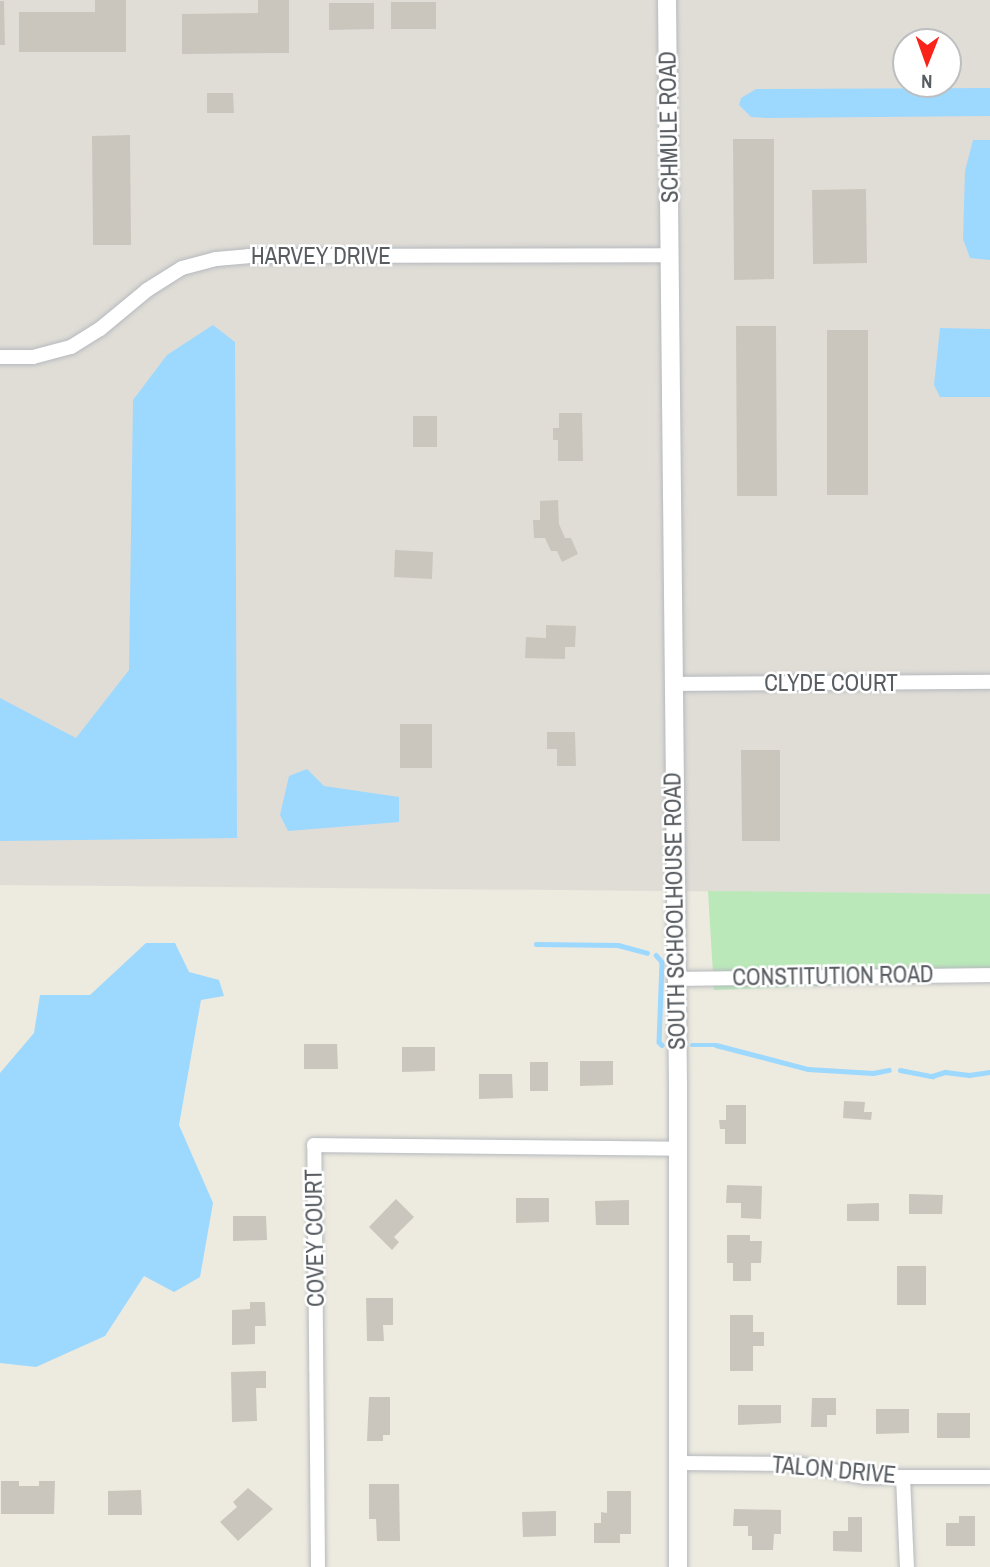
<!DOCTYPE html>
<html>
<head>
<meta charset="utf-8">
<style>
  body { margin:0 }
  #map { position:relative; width:990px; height:1567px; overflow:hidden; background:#edeadf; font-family:"Archivo Narrow",sans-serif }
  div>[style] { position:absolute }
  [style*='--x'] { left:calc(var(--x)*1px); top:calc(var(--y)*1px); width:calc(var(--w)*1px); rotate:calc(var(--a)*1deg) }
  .industrial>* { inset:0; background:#e0ddd7 }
  .green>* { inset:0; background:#bae8b9 }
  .water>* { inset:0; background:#9dd8ff }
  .stream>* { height:4.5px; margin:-2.25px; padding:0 2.25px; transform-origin:2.25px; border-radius:2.25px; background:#9dd8ff }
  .building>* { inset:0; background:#cac6be }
  .roads { filter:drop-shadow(0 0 2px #b5b9be) drop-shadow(0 0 2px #b5b9be) }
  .minor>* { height:14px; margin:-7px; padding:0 7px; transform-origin:7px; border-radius:7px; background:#fff }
  .tertiary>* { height:18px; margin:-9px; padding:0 9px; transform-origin:9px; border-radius:9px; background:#fff }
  span { translate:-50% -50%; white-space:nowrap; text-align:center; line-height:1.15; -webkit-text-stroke:5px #fff; paint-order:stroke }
  .street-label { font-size:23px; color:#585d62 }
  .north { position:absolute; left:892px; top:28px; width:70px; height:70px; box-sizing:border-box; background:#fff; border:2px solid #bcbec0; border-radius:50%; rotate:181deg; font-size:19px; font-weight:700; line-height:28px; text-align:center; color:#585d62 }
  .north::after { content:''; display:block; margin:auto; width:24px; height:32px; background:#f9231a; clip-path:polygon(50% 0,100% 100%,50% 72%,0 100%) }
</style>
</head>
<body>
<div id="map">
  <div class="industrial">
    <div style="clip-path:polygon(evenodd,0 0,990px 0,990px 894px,0 885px,0 0,906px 42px,948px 42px,948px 84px,906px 84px,906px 42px)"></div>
  </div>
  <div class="green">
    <div style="clip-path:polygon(708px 891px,990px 894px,990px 980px,714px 990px)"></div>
  </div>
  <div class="water">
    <div style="clip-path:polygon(990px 88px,990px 116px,766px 118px,751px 117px,739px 105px,741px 98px,756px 89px)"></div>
    <div style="clip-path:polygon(973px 140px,990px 140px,990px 260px,970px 258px,963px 239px,965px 171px)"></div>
    <div style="clip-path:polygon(213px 325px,235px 342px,237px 838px,0 841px,0 698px,76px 738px,129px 670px,133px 400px,167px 355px)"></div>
    <div style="clip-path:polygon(940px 328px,990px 329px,990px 397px,940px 397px,934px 385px)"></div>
    <div style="clip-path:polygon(307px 769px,324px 786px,399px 797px,399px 822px,288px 831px,280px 815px,289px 776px)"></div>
    <div style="clip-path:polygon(146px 943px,175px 943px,189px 972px,219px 980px,224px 996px,201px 1000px,179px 1125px,213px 1203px,200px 1277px,174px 1292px,144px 1276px,105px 1336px,36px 1367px,0 1363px,0 1073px,34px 1033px,40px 995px,90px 995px)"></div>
  </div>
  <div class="stream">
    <div style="--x:536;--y:944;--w:82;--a:0.7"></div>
    <div style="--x:618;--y:945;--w:30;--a:15"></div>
    <div style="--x:656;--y:955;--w:9;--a:49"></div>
    <div style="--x:662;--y:962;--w:80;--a:92.1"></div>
    <div style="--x:659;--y:1042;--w:4;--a:45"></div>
    <div style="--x:692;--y:1045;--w:24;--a:0"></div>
    <div style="--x:716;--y:1045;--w:95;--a:14.6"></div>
    <div style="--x:808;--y:1069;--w:65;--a:3.5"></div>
    <div style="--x:873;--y:1073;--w:16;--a:-11"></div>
    <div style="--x:900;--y:1070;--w:33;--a:11"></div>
    <div style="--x:932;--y:1076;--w:14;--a:-17"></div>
    <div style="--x:945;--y:1072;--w:24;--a:7"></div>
    <div style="--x:969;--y:1075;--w:21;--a:-8"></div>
  </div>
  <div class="building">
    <div style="clip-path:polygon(95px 0,126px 0,126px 52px,19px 52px,19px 12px,95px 12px)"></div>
    <div style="clip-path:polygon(258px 0,289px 0,289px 53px,182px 54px,182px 14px,258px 13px)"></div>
    <div style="clip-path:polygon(0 1px,4px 1px,5px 45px,0 45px)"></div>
    <div style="clip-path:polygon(391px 2px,436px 2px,436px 29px,391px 29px)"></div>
    <div style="clip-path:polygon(329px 3px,374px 3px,374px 29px,329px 30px)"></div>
    <div style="clip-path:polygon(207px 93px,233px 93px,234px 113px,207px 113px)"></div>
    <div style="clip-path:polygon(130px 135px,131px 245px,93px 245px,92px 136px)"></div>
    <div style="clip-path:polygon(733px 139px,774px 139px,774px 279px,734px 280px)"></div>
    <div style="clip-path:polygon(866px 189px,867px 263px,813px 264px,812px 190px)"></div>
    <div style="clip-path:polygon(736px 326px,776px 326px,777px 496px,737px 496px)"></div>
    <div style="clip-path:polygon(827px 330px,868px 330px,868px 495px,827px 495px)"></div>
    <div style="clip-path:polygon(559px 413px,582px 413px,583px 461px,558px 461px,558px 440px,553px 440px,553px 428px,559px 428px)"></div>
    <div style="clip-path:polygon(413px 416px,437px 416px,437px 447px,413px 447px)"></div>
    <div style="clip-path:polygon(558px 500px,559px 524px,565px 538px,571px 538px,578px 554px,562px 562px,557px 551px,551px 551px,545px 538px,534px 538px,533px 520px,540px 520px,540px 501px)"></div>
    <div style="clip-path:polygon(395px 550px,433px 552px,432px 579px,394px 577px)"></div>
    <div style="clip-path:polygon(546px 625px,576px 626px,575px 647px,565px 647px,565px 659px,525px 658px,526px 637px,546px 638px)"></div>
    <div style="clip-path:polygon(400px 724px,432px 724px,432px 768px,400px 768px)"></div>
    <div style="clip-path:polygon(547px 732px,575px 732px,576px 766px,557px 766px,557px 749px,547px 749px)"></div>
    <div style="clip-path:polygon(741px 750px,780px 750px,780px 841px,742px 841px)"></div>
    <div style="clip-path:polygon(304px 1044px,337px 1044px,338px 1069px,304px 1069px)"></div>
    <div style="clip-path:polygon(402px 1047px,435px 1047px,435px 1071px,402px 1072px)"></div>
    <div style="clip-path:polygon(580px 1061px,613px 1061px,613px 1085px,580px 1086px)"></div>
    <div style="clip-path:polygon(530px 1062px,548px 1062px,548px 1091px,530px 1091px)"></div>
    <div style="clip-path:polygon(479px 1074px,512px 1074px,513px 1098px,479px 1099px)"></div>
    <div style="clip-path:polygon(844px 1101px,865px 1102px,864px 1112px,872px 1112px,871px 1120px,843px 1118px)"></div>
    <div style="clip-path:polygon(726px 1105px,746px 1105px,746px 1144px,725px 1144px,725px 1129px,720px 1129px,719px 1120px,726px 1120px)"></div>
    <div style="clip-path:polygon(727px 1185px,762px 1186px,761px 1219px,741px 1218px,741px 1203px,726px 1203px)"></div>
    <div style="clip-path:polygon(909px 1194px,943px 1195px,942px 1214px,909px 1214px)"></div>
    <div style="clip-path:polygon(516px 1198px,549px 1198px,549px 1222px,516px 1223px)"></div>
    <div style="clip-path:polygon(396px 1199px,414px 1217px,394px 1237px,399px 1242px,392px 1250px,369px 1227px)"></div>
    <div style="clip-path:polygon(629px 1200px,629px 1225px,596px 1225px,595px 1201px)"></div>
    <div style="clip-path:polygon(879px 1203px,879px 1221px,847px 1221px,847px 1204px)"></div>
    <div style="clip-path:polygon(233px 1216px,266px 1216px,267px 1240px,233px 1241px)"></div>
    <div style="clip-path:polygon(727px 1235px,750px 1235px,750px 1241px,762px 1241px,761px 1263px,751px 1263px,751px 1281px,733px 1281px,733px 1263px,727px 1263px)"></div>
    <div style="clip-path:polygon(897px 1266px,926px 1266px,926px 1305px,897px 1305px)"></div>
    <div style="clip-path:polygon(366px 1298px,393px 1298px,393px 1325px,383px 1325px,384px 1341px,367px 1341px)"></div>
    <div style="clip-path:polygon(250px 1302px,265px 1302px,266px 1326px,255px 1326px,255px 1344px,232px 1345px,232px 1310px,250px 1309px)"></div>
    <div style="clip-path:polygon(730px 1315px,753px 1315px,753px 1332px,764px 1332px,764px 1346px,753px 1346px,753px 1371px,730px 1371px)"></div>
    <div style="clip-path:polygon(266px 1371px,266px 1388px,256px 1388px,257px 1421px,232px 1422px,231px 1372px)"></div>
    <div style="clip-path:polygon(369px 1397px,390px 1397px,390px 1435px,383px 1435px,383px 1441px,367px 1441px)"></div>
    <div style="clip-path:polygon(812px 1398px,836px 1398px,836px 1415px,827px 1415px,827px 1427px,811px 1427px)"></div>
    <div style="clip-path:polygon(738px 1405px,781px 1405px,781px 1423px,738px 1425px)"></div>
    <div style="clip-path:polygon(876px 1409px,909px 1409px,909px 1433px,876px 1434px)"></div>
    <div style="clip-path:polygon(937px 1413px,970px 1413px,970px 1438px,937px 1438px)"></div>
    <div style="clip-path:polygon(1px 1481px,19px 1481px,19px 1486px,39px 1486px,39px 1481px,55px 1481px,54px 1514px,1px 1514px)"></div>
    <div style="clip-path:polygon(369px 1484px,399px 1484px,400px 1541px,377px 1541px,376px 1519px,369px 1519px)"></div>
    <div style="clip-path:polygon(248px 1488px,273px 1509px,238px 1541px,220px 1522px,237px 1507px,233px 1502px)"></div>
    <div style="clip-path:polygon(141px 1490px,142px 1515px,108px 1515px,108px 1491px)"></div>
    <div style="clip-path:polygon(607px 1491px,631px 1491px,631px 1534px,620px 1534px,620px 1543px,594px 1543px,594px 1523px,601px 1523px,601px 1512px,607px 1513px)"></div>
    <div style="clip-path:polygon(734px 1509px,781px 1510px,781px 1534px,774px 1534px,773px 1550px,752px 1550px,752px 1536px,748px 1536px,748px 1526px,733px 1526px)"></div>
    <div style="clip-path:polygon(556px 1511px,556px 1536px,523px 1537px,522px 1512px)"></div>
    <div style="clip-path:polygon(959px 1516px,975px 1516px,975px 1546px,946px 1546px,946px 1523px,959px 1523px)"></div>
    <div style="clip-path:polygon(848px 1517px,862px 1517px,862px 1552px,833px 1551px,833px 1531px,848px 1531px)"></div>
  </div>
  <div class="roads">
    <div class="minor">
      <div style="--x:0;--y:357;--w:33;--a:0"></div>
      <div style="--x:33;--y:357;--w:39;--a:-15"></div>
      <div style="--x:71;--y:347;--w:34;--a:-32"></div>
      <div style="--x:100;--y:329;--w:61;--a:-39.7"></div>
      <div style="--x:147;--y:290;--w:41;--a:-32.2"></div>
      <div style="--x:182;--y:268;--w:35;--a:-15"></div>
      <div style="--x:216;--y:259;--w:32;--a:-5"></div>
      <div style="--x:248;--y:256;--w:422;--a:-0.1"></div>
      <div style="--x:673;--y:684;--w:317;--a:-0.4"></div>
      <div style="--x:677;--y:979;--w:313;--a:-0.7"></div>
      <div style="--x:678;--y:1463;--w:120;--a:0.5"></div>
      <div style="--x:798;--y:1464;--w:67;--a:11.1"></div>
      <div style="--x:864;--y:1477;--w:126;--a:0"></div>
      <div style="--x:903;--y:1477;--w:90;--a:87.5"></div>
      <div style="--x:318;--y:1567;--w:422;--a:-90.5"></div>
      <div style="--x:314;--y:1145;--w:362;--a:0.6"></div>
    </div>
    <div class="tertiary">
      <div style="--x:667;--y:0;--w:1085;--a:89.42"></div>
      <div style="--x:678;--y:1085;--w:482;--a:90"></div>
    </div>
  </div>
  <div class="street-label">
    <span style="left:669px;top:127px;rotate:-91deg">SCHMULE ROAD</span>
    <span style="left:321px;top:256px">HARVEY DRIVE</span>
    <span style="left:831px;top:683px">CLYDE COURT</span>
    <span style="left:675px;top:911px;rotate:-91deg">SOUTH SCHOOLHOUSE ROAD</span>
    <span style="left:833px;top:976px;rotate:-1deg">CONSTITUTION ROAD</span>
    <span style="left:315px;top:1238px;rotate:-91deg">COVEY COURT</span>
    <span style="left:834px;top:1470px;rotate:5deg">TALON DRIVE</span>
  </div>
  <div class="north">N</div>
</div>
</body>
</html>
